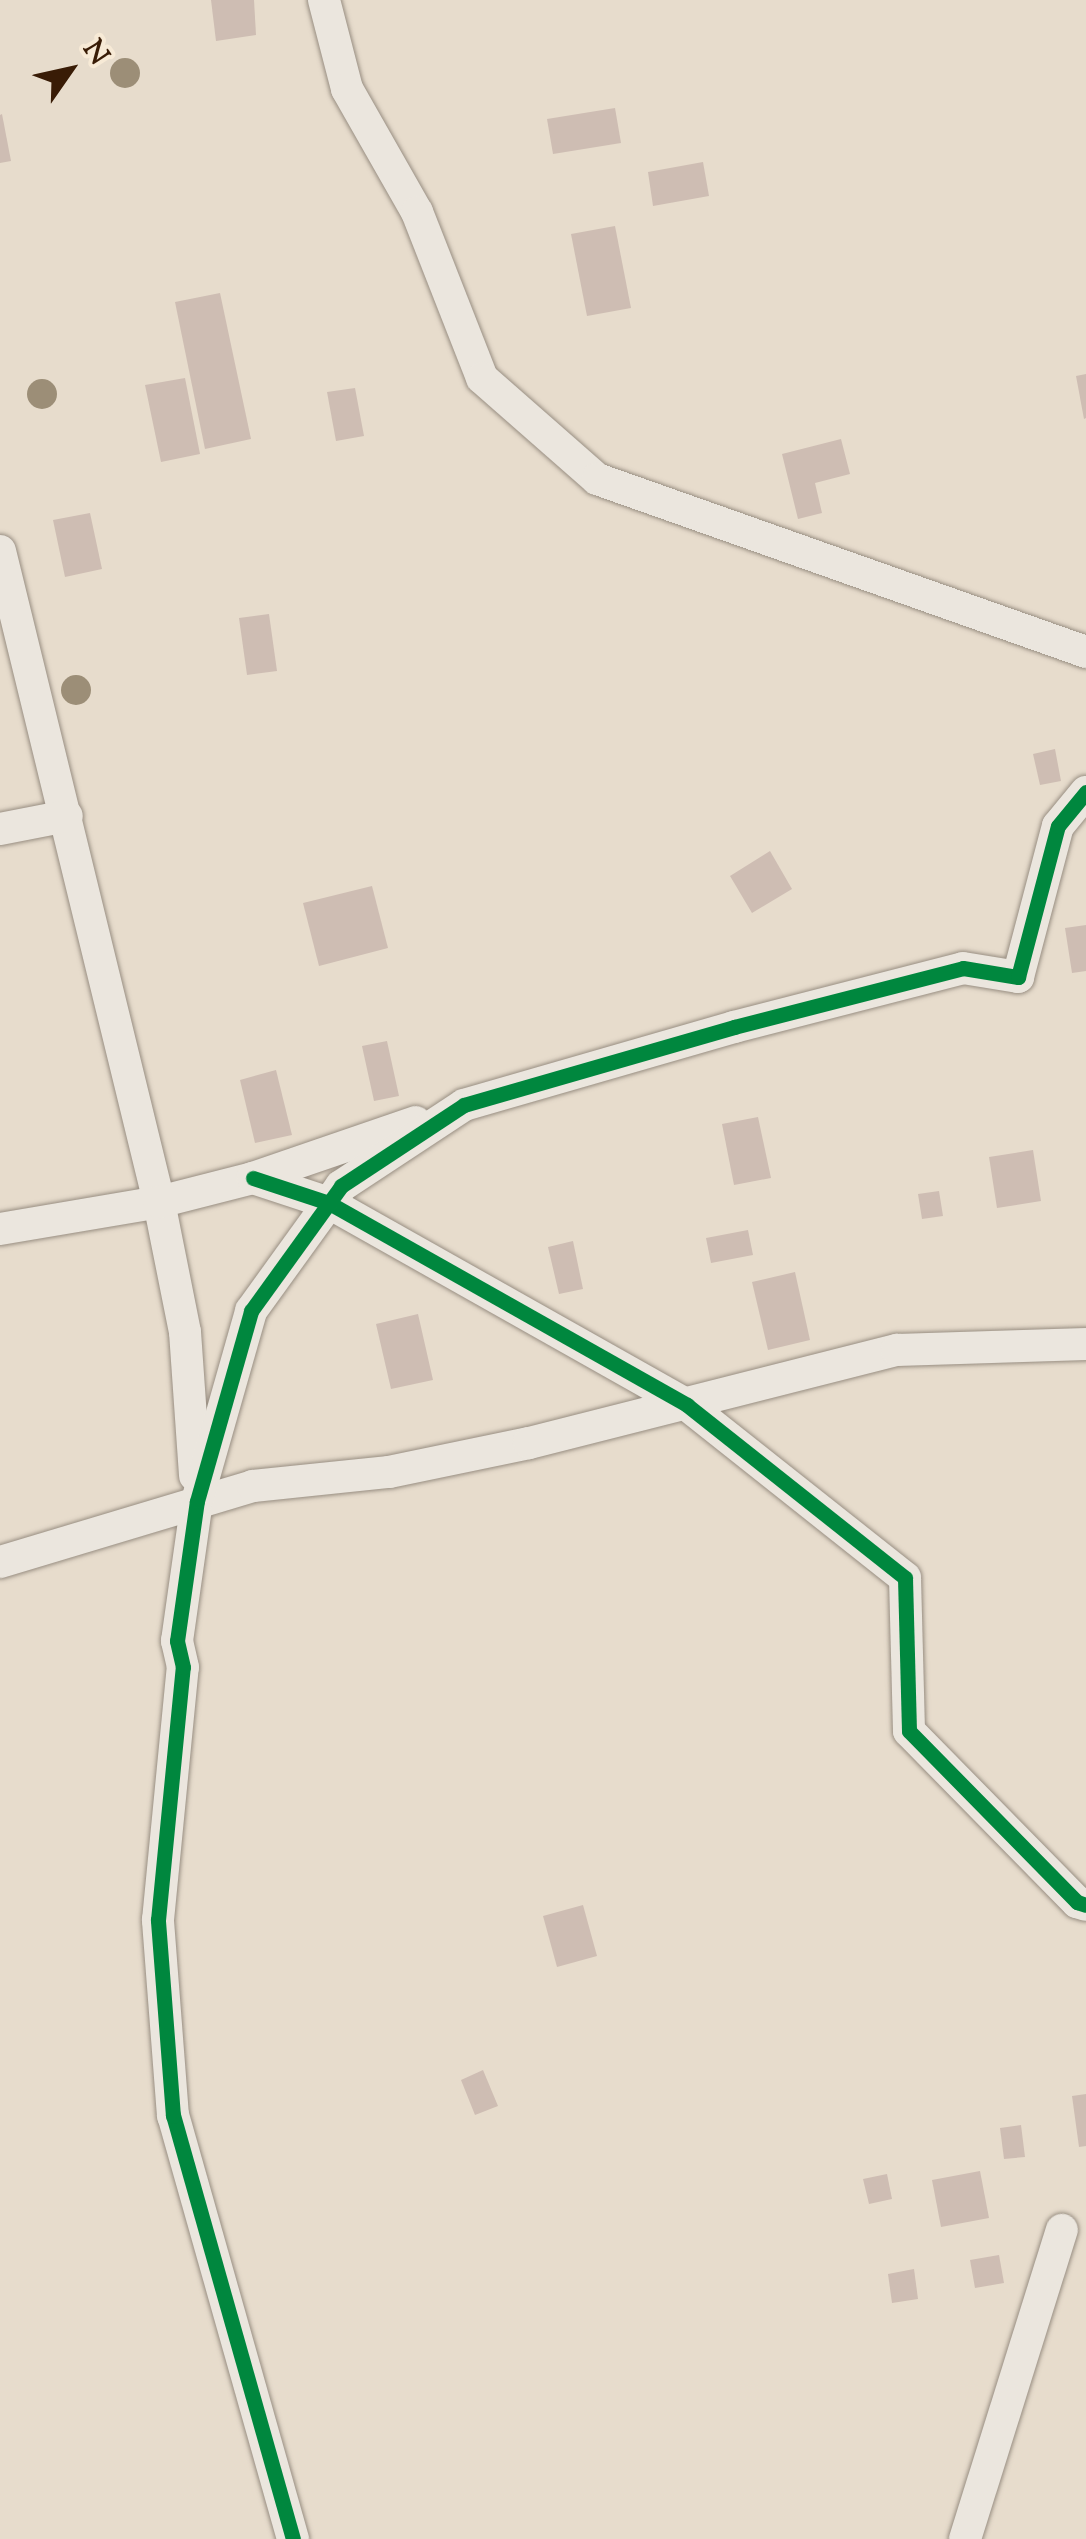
<!DOCTYPE html>
<html>
<head>
<meta charset="utf-8">
<style>
  body { margin:0 }
  #map { position:relative; width:1086px; height:2539px; overflow:hidden; background:#e7dccc; font-family:"Sorts Mill Goudy",serif }
  div>[style] { position:absolute }
  [style*='--x'] { left:calc(var(--x)*1px); top:calc(var(--y)*1px); width:calc(var(--w)*1px); rotate:calc(var(--a)*1deg) }
  .building>* { inset:0; background:#cebdb3 }
  .roads { filter:drop-shadow(0 0 2px #988e82) drop-shadow(0 0 2px #988e82) }
  .street>* { height:32px; margin:-16px; padding:0 16px; transform-origin:16px; border-radius:16px; background:#ebe6de }
  .cycleway>* { height:15px; margin:-7.5px; padding:0 7.5px; transform-origin:7.5px; border-radius:7.5px; background:#00873e }
  .trees>* { width:30px; height:30px; margin:-15px; border-radius:50%; background:#9c8e77 }
  span { translate:-50% -50%; white-space:nowrap; text-align:center; line-height:1.15; -webkit-text-stroke:8px #f7ead6; paint-order:stroke }
  .north { position:absolute; left:20px; top:20px; width:100px; height:100px; -webkit-text-stroke:8px #f7ead6; paint-order:stroke; rotate:56deg; font-size:28px; font-weight:700; line-height:40px; text-align:center; color:#391c06 }
  .north::after { content:''; display:block; margin:auto; width:35px; height:45px; background:#391c06; clip-path:polygon(50% 0,100% 100%,50% 72%,0 100%) }
</style>
</head>
<body>
<div id="map">
  <div class="building">
    <div style="clip-path:polygon(211px 0,254px 0,256px 35px,216px 41px)"></div>
    <div style="clip-path:polygon(615px 108px,621px 143px,553px 154px,547px 119px)"></div>
    <div style="clip-path:polygon(2px 114px,11px 161px,0 163px,0 115px)"></div>
    <div style="clip-path:polygon(703px 162px,709px 196px,653px 206px,648px 172px)"></div>
    <div style="clip-path:polygon(615px 226px,631px 308px,587px 316px,571px 234px)"></div>
    <div style="clip-path:polygon(220px 293px,251px 439px,205px 449px,175px 302px)"></div>
    <div style="clip-path:polygon(1086px 374px,1086px 418px,1084px 419px,1076px 376px)"></div>
    <div style="clip-path:polygon(185px 378px,200px 454px,161px 462px,145px 385px)"></div>
    <div style="clip-path:polygon(355px 388px,364px 436px,336px 441px,327px 392px)"></div>
    <div style="clip-path:polygon(841px 439px,850px 474px,815px 483px,822px 513px,798px 519px,782px 454px)"></div>
    <div style="clip-path:polygon(90px 513px,102px 569px,65px 577px,53px 520px)"></div>
    <div style="clip-path:polygon(269px 614px,277px 671px,247px 675px,239px 618px)"></div>
    <div style="clip-path:polygon(1055px 749px,1061px 781px,1040px 785px,1033px 754px)"></div>
    <div style="clip-path:polygon(770px 851px,792px 889px,752px 913px,730px 876px)"></div>
    <div style="clip-path:polygon(372px 886px,388px 948px,319px 966px,303px 903px)"></div>
    <div style="clip-path:polygon(1086px 925px,1086px 971px,1072px 973px,1065px 928px)"></div>
    <div style="clip-path:polygon(387px 1041px,399px 1096px,374px 1101px,362px 1046px)"></div>
    <div style="clip-path:polygon(276px 1070px,292px 1135px,255px 1143px,240px 1080px)"></div>
    <div style="clip-path:polygon(758px 1117px,771px 1178px,734px 1185px,722px 1124px)"></div>
    <div style="clip-path:polygon(1033px 1150px,1041px 1201px,997px 1208px,989px 1157px)"></div>
    <div style="clip-path:polygon(939px 1191px,943px 1216px,922px 1219px,918px 1194px)"></div>
    <div style="clip-path:polygon(748px 1230px,753px 1255px,711px 1263px,706px 1238px)"></div>
    <div style="clip-path:polygon(573px 1241px,583px 1289px,559px 1294px,548px 1247px)"></div>
    <div style="clip-path:polygon(795px 1272px,810px 1340px,768px 1350px,752px 1282px)"></div>
    <div style="clip-path:polygon(418px 1314px,433px 1380px,391px 1389px,376px 1324px)"></div>
    <div style="clip-path:polygon(583px 1905px,597px 1956px,557px 1967px,543px 1916px)"></div>
    <div style="clip-path:polygon(483px 2070px,498px 2106px,475px 2115px,461px 2080px)"></div>
    <div style="clip-path:polygon(1086px 2094px,1086px 2146px,1079px 2147px,1072px 2096px)"></div>
    <div style="clip-path:polygon(1021px 2125px,1025px 2157px,1004px 2159px,1000px 2128px)"></div>
    <div style="clip-path:polygon(980px 2171px,989px 2218px,941px 2227px,932px 2180px)"></div>
    <div style="clip-path:polygon(887px 2174px,892px 2199px,869px 2204px,863px 2179px)"></div>
    <div style="clip-path:polygon(999px 2255px,1004px 2283px,975px 2288px,970px 2260px)"></div>
    <div style="clip-path:polygon(914px 2269px,918px 2299px,892px 2303px,888px 2274px)"></div>
  </div>
  <div class="roads">
    <div class="street">
      <div style="--x:324;--y:0;--w:92;--a:75.5"></div>
      <div style="--x:347;--y:89;--w:142;--a:60.4"></div>
      <div style="--x:417;--y:212;--w:178;--a:68.6"></div>
      <div style="--x:482;--y:378;--w:153;--a:41.3"></div>
      <div style="--x:597;--y:479;--w:519;--a:19.48"></div>
      <div style="--x:0;--y:551;--w:670;--a:76.27"></div>
      <div style="--x:159;--y:1202;--w:133;--a:78.7"></div>
      <div style="--x:185;--y:1332;--w:144;--a:86"></div>
      <div style="--x:0;--y:829;--w:68;--a:-11"></div>
      <div style="--x:253;--y:1178;--w:80;--a:18.2"></div>
      <div style="--x:329;--y:1203;--w:411;--a:29.4"></div>
      <div style="--x:687;--y:1405;--w:278;--a:38.4"></div>
      <div style="--x:905;--y:1578;--w:153;--a:88.5"></div>
      <div style="--x:909;--y:1731;--w:240;--a:45.5"></div>
      <div style="--x:1077;--y:1902;--w:9;--a:18"></div>
      <div style="--x:0;--y:1229;--w:161;--a:-9.6"></div>
      <div style="--x:159;--y:1202;--w:97;--a:-14.3"></div>
      <div style="--x:253;--y:1178;--w:172;--a:-19"></div>
      <div style="--x:0;--y:1562;--w:264;--a:-16.7"></div>
      <div style="--x:253;--y:1486;--w:137;--a:-5.9"></div>
      <div style="--x:389;--y:1472;--w:143;--a:-11.7"></div>
      <div style="--x:529;--y:1443;--w:380;--a:-14.2"></div>
      <div style="--x:897;--y:1350;--w:189;--a:-1.8"></div>
      <div style="--x:293;--y:2539;--w:440;--a:-105.8"></div>
      <div style="--x:173;--y:2116;--w:197;--a:-94.4"></div>
      <div style="--x:158;--y:1920;--w:254;--a:-84.4"></div>
      <div style="--x:183;--y:1667;--w:27;--a:-103"></div>
      <div style="--x:177;--y:1641;--w:141;--a:-81.9"></div>
      <div style="--x:197;--y:1501;--w:198;--a:-74.1"></div>
      <div style="--x:251;--y:1311;--w:154;--a:-54.2"></div>
      <div style="--x:341;--y:1186;--w:147;--a:-33.4"></div>
      <div style="--x:464;--y:1105;--w:281;--a:-16.1"></div>
      <div style="--x:734;--y:1027;--w:236;--a:-14.4"></div>
      <div style="--x:963;--y:968;--w:56;--a:9.3"></div>
      <div style="--x:1018;--y:977;--w:156;--a:-75.2"></div>
      <div style="--x:1058;--y:826;--w:44;--a:-50.5"></div>
      <div style="--x:965;--y:2539;--w:324;--a:-72.6"></div>
    </div>
  </div>
  <div class="cycleway">
    <div style="--x:253;--y:1178;--w:80;--a:18.2"></div>
    <div style="--x:329;--y:1203;--w:411;--a:29.4"></div>
    <div style="--x:687;--y:1405;--w:278;--a:38.4"></div>
    <div style="--x:905;--y:1578;--w:153;--a:88.5"></div>
    <div style="--x:909;--y:1731;--w:240;--a:45.5"></div>
    <div style="--x:1077;--y:1902;--w:9;--a:18"></div>
    <div style="--x:293;--y:2539;--w:440;--a:-105.8"></div>
    <div style="--x:173;--y:2116;--w:197;--a:-94.4"></div>
    <div style="--x:158;--y:1920;--w:254;--a:-84.4"></div>
    <div style="--x:183;--y:1667;--w:27;--a:-103"></div>
    <div style="--x:177;--y:1641;--w:141;--a:-81.9"></div>
    <div style="--x:197;--y:1501;--w:198;--a:-74.1"></div>
    <div style="--x:251;--y:1311;--w:154;--a:-54.2"></div>
    <div style="--x:341;--y:1186;--w:147;--a:-33.4"></div>
    <div style="--x:464;--y:1105;--w:281;--a:-16.1"></div>
    <div style="--x:734;--y:1027;--w:236;--a:-14.4"></div>
    <div style="--x:963;--y:968;--w:56;--a:9.3"></div>
    <div style="--x:1018;--y:977;--w:156;--a:-75.2"></div>
    <div style="--x:1058;--y:826;--w:44;--a:-50.5"></div>
  </div>
  <div class="trees">
    <div style="left:125px;top:73px"></div>
    <div style="left:42px;top:394px"></div>
    <div style="left:76px;top:690px"></div>
  </div>
  <div class="north">N</div>
</div>
</body>
</html>
